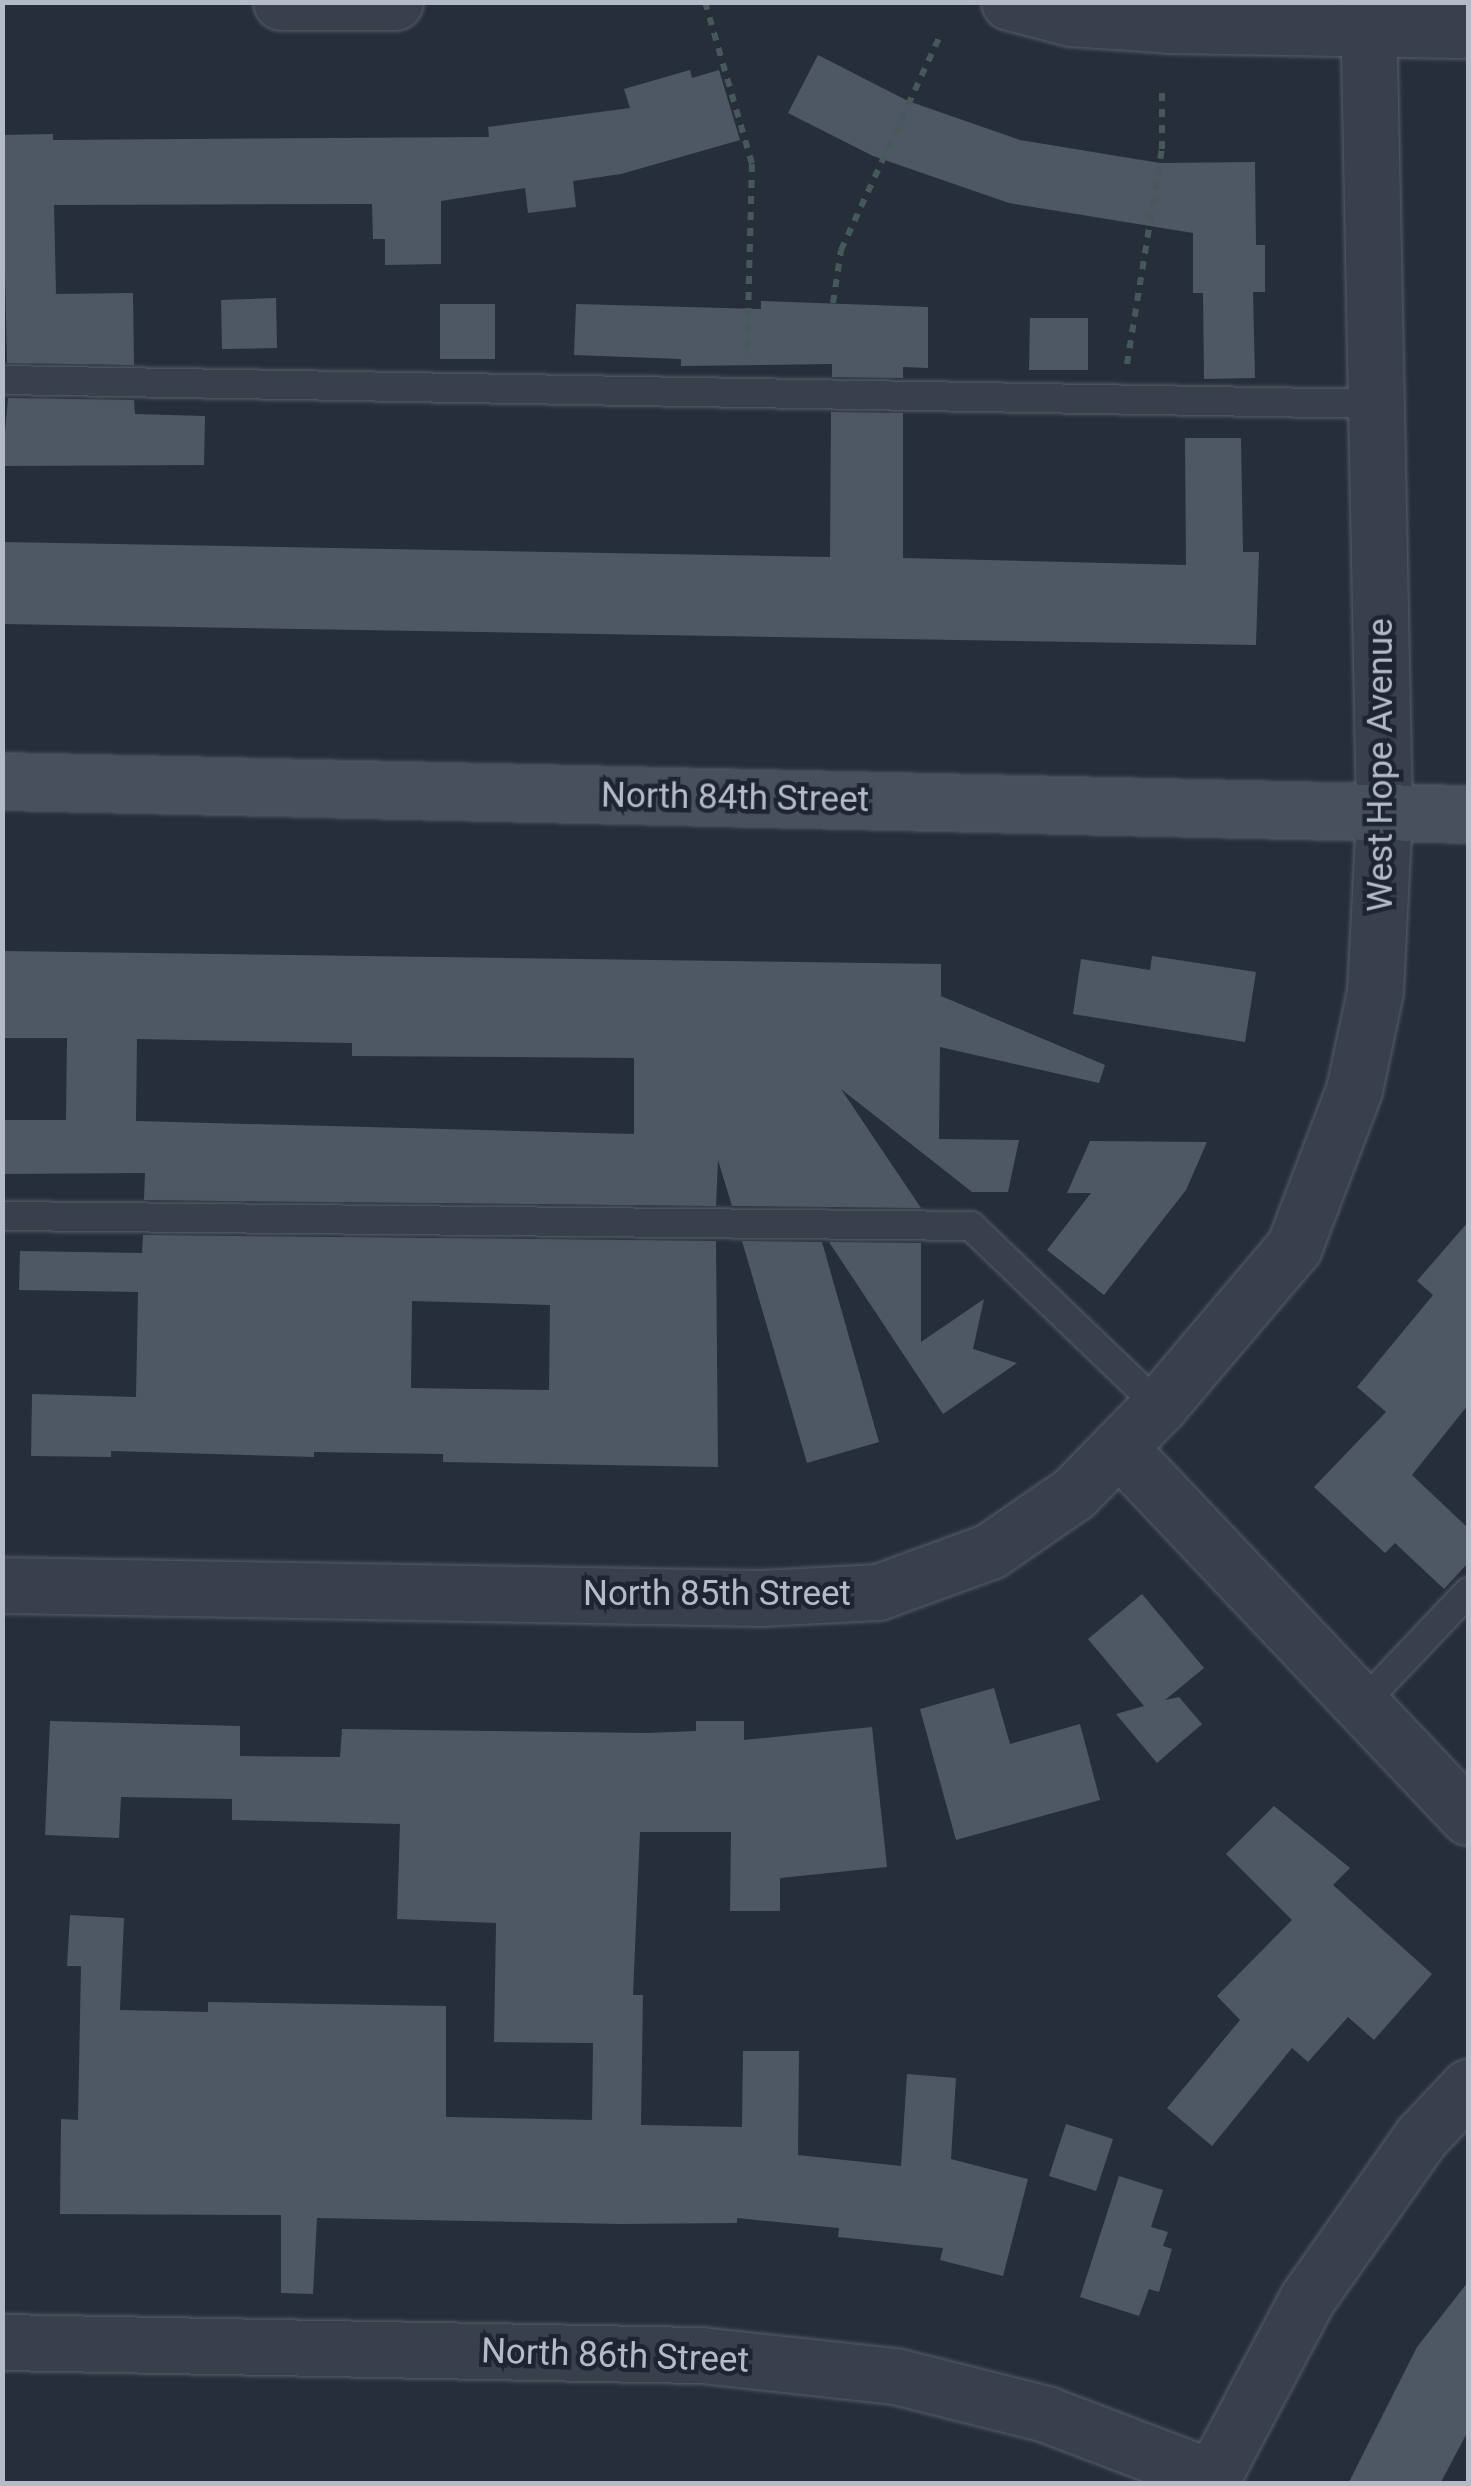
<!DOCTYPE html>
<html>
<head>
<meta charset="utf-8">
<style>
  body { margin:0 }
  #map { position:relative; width:1471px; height:2486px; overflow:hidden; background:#262e3a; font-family:Roboto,sans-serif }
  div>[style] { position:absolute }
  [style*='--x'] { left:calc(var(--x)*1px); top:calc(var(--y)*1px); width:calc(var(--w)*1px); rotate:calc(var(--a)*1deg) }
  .building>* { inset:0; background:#4e5865 }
  .path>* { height:6px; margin-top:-3px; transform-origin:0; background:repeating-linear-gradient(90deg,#47585a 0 8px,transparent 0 16px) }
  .roads { filter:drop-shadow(0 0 2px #575e69) drop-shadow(0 0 2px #575e69) }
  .lane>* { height:28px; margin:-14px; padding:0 14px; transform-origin:14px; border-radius:14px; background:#39404b }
  .street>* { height:55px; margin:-27.5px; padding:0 27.5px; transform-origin:27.5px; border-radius:27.5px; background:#39404b }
  .secondary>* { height:55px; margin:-27.5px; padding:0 27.5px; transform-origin:27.5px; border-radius:27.5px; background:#484f5d }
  span { translate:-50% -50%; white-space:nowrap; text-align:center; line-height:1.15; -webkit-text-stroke:9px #1e2530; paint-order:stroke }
  .street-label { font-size:35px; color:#b5bbc6 }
  .frame { position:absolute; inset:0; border:5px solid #b5bbc6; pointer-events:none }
</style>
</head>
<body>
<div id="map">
  <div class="building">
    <div style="clip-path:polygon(818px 55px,908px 101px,1020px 140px,1160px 163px,1255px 162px,1256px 245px,1265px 245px,1265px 292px,1253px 292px,1255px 378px,1204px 379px,1203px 293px,1193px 293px,1193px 233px,1009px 203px,873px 156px,788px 113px)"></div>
    <div style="clip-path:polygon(690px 70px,692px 78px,719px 70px,740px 140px,621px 174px,573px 181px,576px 207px,528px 213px,525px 188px,441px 201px,441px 264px,385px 265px,385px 239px,373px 239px,372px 204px,54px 205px,56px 294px,133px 293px,134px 365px,7px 363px,2px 135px,53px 134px,53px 140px,489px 137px,488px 127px,630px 108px,624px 89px)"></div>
    <div style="clip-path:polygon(276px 298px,277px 348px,222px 349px,221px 300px)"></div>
    <div style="clip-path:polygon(761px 301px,928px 307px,928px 368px,903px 367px,903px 378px,832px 377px,832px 364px,681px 366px,681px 359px,574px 355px,576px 304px,761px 309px)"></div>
    <div style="clip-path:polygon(440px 304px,495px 304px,495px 359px,440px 359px)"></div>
    <div style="clip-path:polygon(1030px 318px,1088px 318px,1088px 370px,1029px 370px)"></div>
    <div style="clip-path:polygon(8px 398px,134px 400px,135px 414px,205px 416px,204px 465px,2px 466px)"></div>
    <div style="clip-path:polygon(831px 412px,903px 413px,903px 558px,1186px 565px,1185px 438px,1241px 438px,1243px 552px,1259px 552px,1256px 645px,2px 624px,2px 542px,830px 557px)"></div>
    <div style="clip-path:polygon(evenodd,2px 951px,941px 964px,941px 996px,1105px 1065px,1099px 1083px,940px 1047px,939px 1139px,1019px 1140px,1008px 1192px,972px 1192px,841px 1089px,921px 1208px,732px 1206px,718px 1160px,716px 1206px,144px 1200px,145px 1173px,2px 1174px,2px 1120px,66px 1120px,67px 1038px,2px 1038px,2px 951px,137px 1039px,352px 1043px,352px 1056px,634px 1058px,634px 1134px,136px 1121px,137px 1039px)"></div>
    <div style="clip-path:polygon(1152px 956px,1256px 972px,1245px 1042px,1073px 1014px,1081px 959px,1150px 970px)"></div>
    <div style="clip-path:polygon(1090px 1141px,1207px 1142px,1186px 1190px,1104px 1295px,1047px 1250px,1091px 1193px,1067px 1193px)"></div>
    <div style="clip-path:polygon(1468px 1222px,1468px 1405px,1412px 1475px,1468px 1528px,1468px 1563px,1444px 1589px,1395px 1543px,1385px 1553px,1314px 1487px,1386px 1412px,1357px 1387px,1433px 1295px,1417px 1281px)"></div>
    <div style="clip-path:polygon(evenodd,143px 1235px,716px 1241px,718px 1467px,443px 1462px,443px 1454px,314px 1452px,314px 1457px,111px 1451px,111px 1457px,31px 1456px,32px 1394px,136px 1397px,138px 1292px,19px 1290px,20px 1251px,142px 1253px,143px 1235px,412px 1301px,550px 1305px,549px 1390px,411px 1388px,412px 1301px)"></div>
    <div style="clip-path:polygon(742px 1241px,822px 1242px,879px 1442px,807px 1463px)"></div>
    <div style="clip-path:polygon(829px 1242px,921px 1243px,921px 1342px,984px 1299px,973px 1349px,1017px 1363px,943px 1414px)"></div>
    <div style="clip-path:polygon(1142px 1594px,1204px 1668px,1165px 1700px,1179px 1697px,1202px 1724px,1157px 1763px,1116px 1714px,1144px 1706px,1088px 1639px)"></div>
    <div style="clip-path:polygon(994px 1688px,1010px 1744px,1080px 1724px,1100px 1800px,956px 1840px,920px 1709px)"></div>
    <div style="clip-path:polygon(50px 1721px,240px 1726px,240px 1756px,340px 1757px,342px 1729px,648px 1733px,696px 1731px,696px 1721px,744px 1721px,744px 1740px,872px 1727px,887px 1867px,780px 1878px,780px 1911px,730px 1911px,731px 1832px,640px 1832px,633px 1995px,643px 1995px,641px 2125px,742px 2127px,743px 2051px,799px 2051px,798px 2155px,901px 2166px,907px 2074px,956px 2078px,951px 2159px,1028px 2179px,1003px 2276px,940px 2260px,943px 2248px,838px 2237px,839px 2228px,737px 2218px,737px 2223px,621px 2224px,317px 2218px,313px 2294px,281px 2293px,281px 2215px,60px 2214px,61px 2119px,78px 2120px,81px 1966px,67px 1966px,70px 1915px,124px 1918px,120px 2010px,208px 2012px,208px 2002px,446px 2006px,446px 2117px,592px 2120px,593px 2043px,494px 2042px,496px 1923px,397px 1919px,400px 1824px,232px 1820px,232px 1799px,121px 1797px,119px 1838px,45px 1835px)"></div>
    <div style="clip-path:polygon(1274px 1806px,1350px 1868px,1333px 1885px,1432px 1974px,1374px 2040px,1348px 2017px,1308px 2062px,1292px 2048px,1212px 2146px,1167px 2108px,1240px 2020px,1217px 1996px,1292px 1920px,1226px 1854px)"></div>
    <div style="clip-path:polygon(1066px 2124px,1113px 2139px,1096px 2191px,1049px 2176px)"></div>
    <div style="clip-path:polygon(1119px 2176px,1163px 2190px,1151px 2227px,1168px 2232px,1163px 2246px,1172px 2249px,1159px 2292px,1149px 2289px,1139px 2316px,1080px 2297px)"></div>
    <div style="clip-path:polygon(1468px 2282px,1468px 2431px,1440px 2484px,1348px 2484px,1417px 2347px)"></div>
  </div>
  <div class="path">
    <div style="--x:705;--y:2;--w:169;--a:73.8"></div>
    <div style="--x:752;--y:164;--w:193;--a:91.5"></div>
    <div style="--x:833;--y:303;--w:54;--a:-81.4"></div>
    <div style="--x:841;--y:250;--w:236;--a:-65.2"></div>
    <div style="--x:1127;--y:364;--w:218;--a:-80.8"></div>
    <div style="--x:1162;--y:149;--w:63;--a:-90"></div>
  </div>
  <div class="roads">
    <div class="lane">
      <div style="--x:2;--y:380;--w:1374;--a:1"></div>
      <div style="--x:2;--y:1216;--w:969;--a:0.59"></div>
      <div style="--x:971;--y:1226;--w:260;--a:43.8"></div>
      <div style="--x:1365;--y:1701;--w:150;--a:-46.6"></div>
    </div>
    <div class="street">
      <div style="--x:281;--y:2;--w:114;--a:0"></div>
      <div style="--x:1009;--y:2;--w:63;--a:14.7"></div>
      <div style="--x:1070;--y:18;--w:99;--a:4"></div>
      <div style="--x:1169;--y:25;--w:299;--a:1"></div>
      <div style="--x:1119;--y:1448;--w:508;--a:46.6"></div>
      <div style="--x:2;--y:1585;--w:759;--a:0.98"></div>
      <div style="--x:761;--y:1598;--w:117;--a:-2.9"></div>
      <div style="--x:878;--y:1592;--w:119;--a:-20.1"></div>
      <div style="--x:990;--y:1551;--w:102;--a:-34.6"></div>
      <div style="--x:1074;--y:1493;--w:122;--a:-45.7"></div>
      <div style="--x:1159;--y:1406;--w:209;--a:-49.7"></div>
      <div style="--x:1294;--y:1247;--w:168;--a:-69.1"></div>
      <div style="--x:1354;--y:1090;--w:101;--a:-78"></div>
      <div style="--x:1375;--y:991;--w:178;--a:-87.1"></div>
      <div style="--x:1384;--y:813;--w:811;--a:-91.13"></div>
      <div style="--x:2;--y:2342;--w:699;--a:1.07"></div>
      <div style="--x:701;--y:2355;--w:195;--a:6.2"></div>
      <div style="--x:895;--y:2376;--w:156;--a:14.1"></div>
      <div style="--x:1046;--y:2414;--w:177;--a:20.9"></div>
      <div style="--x:1209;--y:2484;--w:209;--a:-62.1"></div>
      <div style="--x:1307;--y:2299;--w:198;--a:-54.9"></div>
      <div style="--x:1421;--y:2137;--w:69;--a:-46.8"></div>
    </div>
    <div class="secondary">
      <div style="--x:2;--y:781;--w:1466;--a:1.29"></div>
    </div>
  </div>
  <div class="street-label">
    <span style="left:1381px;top:765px;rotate:-90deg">West Hope Avenue</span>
    <span style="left:735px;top:798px;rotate:1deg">North 84th Street</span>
    <span style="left:717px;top:1594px">North 85th Street</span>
    <span style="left:615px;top:2356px;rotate:2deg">North 86th Street</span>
  </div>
  <div class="frame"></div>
</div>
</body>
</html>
